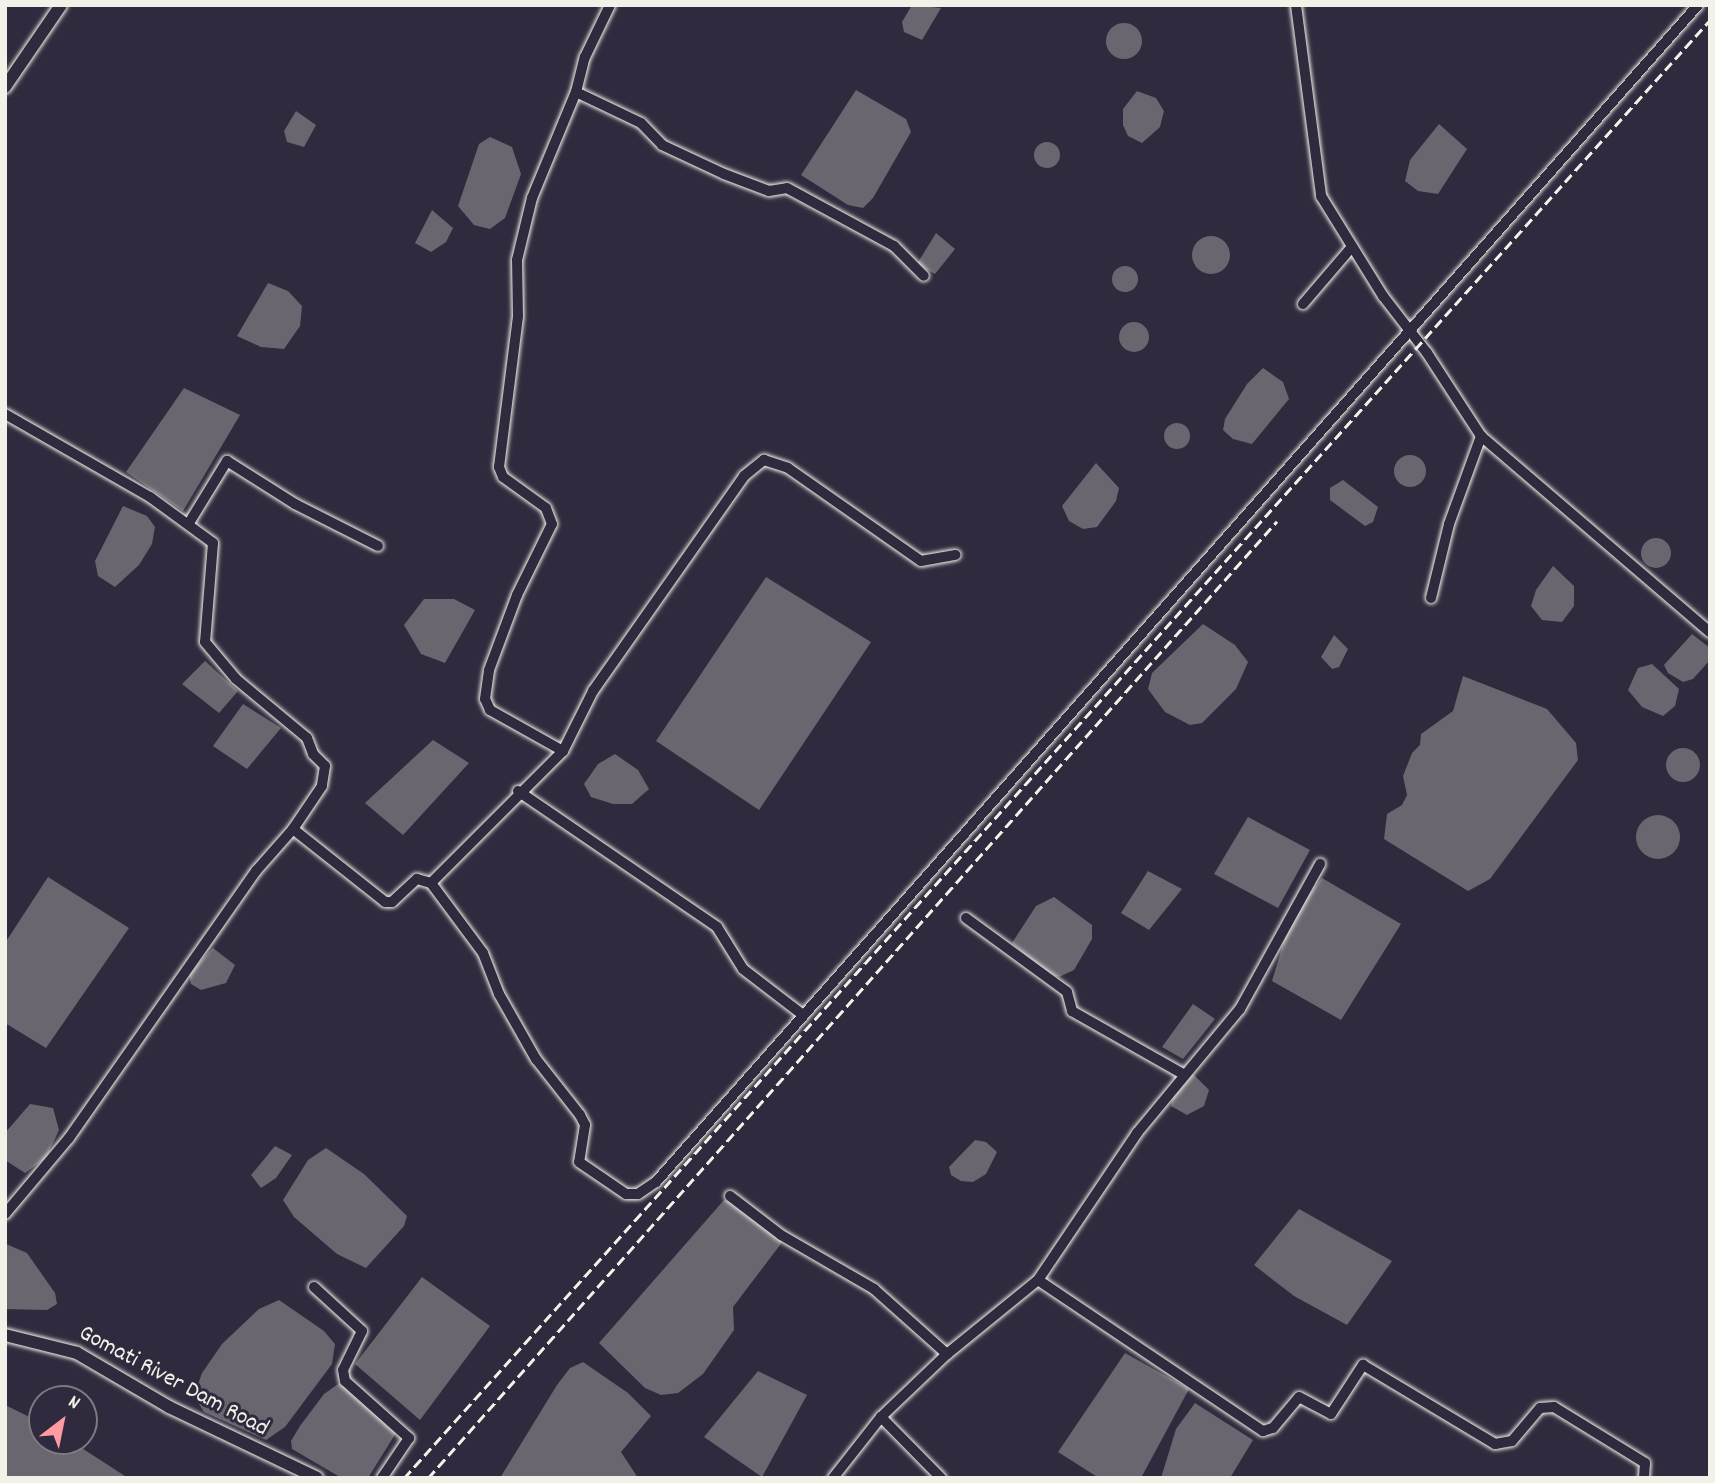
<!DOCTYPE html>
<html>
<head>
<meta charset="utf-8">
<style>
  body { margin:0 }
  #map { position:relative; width:1715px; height:1483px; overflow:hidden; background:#2f2a3d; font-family:Dekko,sans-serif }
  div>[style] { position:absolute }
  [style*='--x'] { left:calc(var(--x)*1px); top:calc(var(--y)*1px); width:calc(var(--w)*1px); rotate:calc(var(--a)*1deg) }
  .water>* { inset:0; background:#6a6670 }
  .round { border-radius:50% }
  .roads { filter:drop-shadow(0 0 2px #f4f1e8) drop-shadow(0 0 2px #f4f1e8) }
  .minor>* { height:10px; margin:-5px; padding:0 5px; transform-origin:5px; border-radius:5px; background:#2f2a3d }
  .major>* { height:12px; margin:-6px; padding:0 6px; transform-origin:6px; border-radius:6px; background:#2f2a3d }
  .rail>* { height:2.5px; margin-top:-1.25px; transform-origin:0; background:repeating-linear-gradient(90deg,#f4f1e8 0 10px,transparent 0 15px) }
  span { translate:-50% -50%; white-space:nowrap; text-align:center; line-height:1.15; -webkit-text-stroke:6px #2f2a3d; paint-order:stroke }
  .street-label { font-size:24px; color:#f4f1e8 }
  .frame { position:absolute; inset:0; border:7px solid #f4f1e8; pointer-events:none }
  .north { position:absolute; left:28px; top:1385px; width:70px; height:70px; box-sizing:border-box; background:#2f2a3d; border:2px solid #7e7a81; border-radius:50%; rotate:32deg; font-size:19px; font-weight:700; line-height:28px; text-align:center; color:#f4f1e8 }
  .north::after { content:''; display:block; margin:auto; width:24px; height:32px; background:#ff9aa2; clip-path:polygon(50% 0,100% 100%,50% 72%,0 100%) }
</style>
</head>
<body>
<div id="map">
  <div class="water">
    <div style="clip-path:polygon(912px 5px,941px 8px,922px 40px,904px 32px,902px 22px)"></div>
    <div class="round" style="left:1106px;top:23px;width:36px;height:36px"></div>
    <div style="clip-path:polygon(856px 90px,906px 119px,911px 132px,873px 198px,863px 208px,848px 205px,801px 175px)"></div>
    <div style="clip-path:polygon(1137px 91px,1156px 98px,1164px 111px,1160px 127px,1142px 143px,1128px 136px,1123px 125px,1123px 109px)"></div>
    <div style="clip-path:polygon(296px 111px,316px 125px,304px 147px,287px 142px,284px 131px)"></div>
    <div style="clip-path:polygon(1439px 124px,1467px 149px,1438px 194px,1418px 191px,1405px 181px,1410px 160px)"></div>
    <div style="clip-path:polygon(490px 137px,512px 147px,521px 174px,505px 218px,490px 229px,474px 225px,458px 206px,479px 144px)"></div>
    <div class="round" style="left:1034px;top:142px;width:26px;height:26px"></div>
    <div style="clip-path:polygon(432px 210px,453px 228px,446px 242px,431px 252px,415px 243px)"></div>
    <div style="clip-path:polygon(936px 233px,955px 249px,935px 274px,917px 264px)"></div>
    <div class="round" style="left:1192px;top:236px;width:38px;height:38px"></div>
    <div class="round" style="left:1112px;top:266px;width:26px;height:26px"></div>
    <div style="clip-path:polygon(268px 283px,288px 291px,302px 306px,300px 326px,284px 349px,261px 347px,237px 336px)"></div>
    <div class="round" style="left:1119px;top:322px;width:30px;height:30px"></div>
    <div style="clip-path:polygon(1263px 368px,1283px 382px,1289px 399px,1252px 444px,1233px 439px,1223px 430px,1225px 419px,1247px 384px)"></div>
    <div style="clip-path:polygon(184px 388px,240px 415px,183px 511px,126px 472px)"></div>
    <div class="round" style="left:1164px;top:423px;width:26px;height:26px"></div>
    <div class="round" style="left:1394px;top:455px;width:32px;height:32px"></div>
    <div style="clip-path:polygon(1096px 463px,1119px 488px,1116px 501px,1097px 527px,1083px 529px,1069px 521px,1062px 506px)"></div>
    <div style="clip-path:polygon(1343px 480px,1378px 507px,1373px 522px,1365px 526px,1330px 500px,1330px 488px)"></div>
    <div style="clip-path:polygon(123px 506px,147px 516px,155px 527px,152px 544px,139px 565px,115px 587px,98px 576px,95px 561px)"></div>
    <div class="round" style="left:1641px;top:538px;width:30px;height:30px"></div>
    <div style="clip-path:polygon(1553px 566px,1574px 586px,1574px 606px,1562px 622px,1542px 620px,1531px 606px,1536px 590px)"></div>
    <div style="clip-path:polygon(766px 577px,871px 642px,759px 810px,656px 741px)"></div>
    <div style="clip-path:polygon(424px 599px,454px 599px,475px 610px,445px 663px,421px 654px,404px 625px)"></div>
    <div style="clip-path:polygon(1203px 624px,1235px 645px,1248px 662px,1236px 689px,1202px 723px,1190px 725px,1165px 712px,1148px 689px,1152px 673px)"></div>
    <div style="clip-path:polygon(1692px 634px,1710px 648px,1710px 660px,1693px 679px,1683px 682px,1668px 673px,1664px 665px)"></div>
    <div style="clip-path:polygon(1334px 635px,1348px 649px,1339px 667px,1332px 669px,1321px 657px)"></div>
    <div style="clip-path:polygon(205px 661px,238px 691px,219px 713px,182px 684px)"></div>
    <div style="clip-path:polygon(1652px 664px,1679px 689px,1675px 706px,1663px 716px,1642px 707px,1628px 690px,1638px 668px)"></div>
    <div style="clip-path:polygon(1463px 676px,1547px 709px,1576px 743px,1578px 760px,1490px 879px,1468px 891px,1384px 839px,1387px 814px,1402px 805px,1407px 795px,1403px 776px,1412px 753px,1420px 745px,1421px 734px,1453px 711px)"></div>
    <div style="clip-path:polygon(243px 704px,281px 728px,247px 769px,213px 746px)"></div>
    <div style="clip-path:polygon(433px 740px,469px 763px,403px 835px,365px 803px)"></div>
    <div class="round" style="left:1666px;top:748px;width:34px;height:34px"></div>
    <div style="clip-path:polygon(615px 754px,638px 770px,649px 789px,632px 804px,613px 804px,591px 797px,584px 784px,598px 764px)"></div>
    <div class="round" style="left:1636px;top:815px;width:44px;height:44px"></div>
    <div style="clip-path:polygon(1248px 817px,1310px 850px,1278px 908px,1214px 874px)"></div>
    <div style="clip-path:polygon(1148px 871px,1182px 889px,1149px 930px,1121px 913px)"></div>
    <div style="clip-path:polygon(48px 877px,129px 928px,46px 1048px,5px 1023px,5px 943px)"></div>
    <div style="clip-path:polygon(1322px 878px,1401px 924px,1341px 1020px,1272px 981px,1291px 918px)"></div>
    <div style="clip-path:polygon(1054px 897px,1092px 925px,1092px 939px,1074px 970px,1059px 977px,1047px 973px,1012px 943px,1036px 906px)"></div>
    <div style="clip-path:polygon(213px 948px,235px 965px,226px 983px,201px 990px,191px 984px,189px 974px)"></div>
    <div style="clip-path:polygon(1193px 1004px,1215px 1019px,1183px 1059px,1162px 1047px)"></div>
    <div style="clip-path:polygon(1190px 1071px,1209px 1090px,1204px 1106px,1187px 1115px,1171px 1106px,1173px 1096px)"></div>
    <div style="clip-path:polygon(30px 1104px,53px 1108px,59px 1130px,46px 1158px,25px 1173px,5px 1160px,5px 1133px)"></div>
    <div style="clip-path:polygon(975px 1140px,986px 1142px,997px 1152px,986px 1174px,973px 1182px,961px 1181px,951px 1175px,949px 1167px)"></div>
    <div style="clip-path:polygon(275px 1146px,292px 1155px,276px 1178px,261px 1188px,251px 1175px)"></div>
    <div style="clip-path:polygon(326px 1148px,364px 1174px,407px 1216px,404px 1226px,366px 1268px,337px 1254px,294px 1217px,283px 1200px,308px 1160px)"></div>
    <div style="clip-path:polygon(724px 1200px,734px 1203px,783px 1241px,733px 1307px,734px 1330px,703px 1374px,678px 1393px,661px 1395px,645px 1388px,599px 1343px)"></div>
    <div style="clip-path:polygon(1299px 1209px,1392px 1261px,1347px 1325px,1294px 1296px,1254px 1265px)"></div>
    <div style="clip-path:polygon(6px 1244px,27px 1253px,55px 1293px,57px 1304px,47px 1310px,5px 1309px)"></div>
    <div style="clip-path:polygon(422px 1277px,490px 1326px,420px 1420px,355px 1364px)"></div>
    <div style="clip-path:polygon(279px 1300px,324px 1331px,335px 1344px,332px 1364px,285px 1427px,266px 1440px,204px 1412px,194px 1396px,202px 1373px,222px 1344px,259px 1309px)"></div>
    <div style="clip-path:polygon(1125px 1353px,1189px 1389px,1141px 1478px,1099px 1478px,1058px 1452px)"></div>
    <div style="clip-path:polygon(583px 1362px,628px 1393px,651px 1416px,621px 1452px,638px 1478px,500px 1478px,557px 1385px,570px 1368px)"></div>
    <div style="clip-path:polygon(758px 1371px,807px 1395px,762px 1477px,704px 1437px)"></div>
    <div style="clip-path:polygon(341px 1382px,396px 1433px,368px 1478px,340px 1477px,292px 1449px,291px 1441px,300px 1426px,324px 1394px)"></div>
    <div style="clip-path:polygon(1195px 1403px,1253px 1440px,1230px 1478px,1161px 1478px,1176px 1429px)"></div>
    <div style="clip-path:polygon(5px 1405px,42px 1423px,42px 1441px,71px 1441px,128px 1478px,5px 1478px)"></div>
  </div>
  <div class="roads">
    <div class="minor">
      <div style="--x:1296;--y:5;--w:193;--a:82.5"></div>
      <div style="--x:1321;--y:196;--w:118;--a:58.2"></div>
      <div style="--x:1383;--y:296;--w:72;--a:52.3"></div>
      <div style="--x:1427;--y:353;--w:99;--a:57"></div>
      <div style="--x:1481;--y:436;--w:301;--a:40.6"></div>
      <div style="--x:576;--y:92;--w:72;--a:25.5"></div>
      <div style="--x:641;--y:123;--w:30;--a:46"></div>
      <div style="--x:662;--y:145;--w:68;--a:25.1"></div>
      <div style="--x:724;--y:174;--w:48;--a:20.7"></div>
      <div style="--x:769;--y:191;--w:18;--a:-9"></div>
      <div style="--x:787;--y:188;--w:122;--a:28.5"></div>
      <div style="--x:894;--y:246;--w:42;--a:45"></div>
      <div style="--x:1303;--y:304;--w:74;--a:-49.4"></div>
      <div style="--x:5;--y:414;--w:167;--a:29.8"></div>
      <div style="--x:150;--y:497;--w:78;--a:36.1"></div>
      <div style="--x:213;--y:543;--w:99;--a:94.6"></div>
      <div style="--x:205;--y:642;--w:48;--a:50"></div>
      <div style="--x:236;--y:679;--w:92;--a:39.7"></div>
      <div style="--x:307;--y:738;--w:17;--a:69"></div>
      <div style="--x:313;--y:754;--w:17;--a:45"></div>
      <div style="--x:325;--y:766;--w:20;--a:99"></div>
      <div style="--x:322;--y:786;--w:52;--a:124"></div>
      <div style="--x:189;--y:523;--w:73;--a:-58.5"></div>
      <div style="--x:227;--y:461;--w:80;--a:32.3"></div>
      <div style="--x:295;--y:504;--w:93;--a:26.8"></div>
      <div style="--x:1431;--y:598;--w:76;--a:-76.3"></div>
      <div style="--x:1449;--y:524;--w:94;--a:-70"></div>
      <div style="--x:563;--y:751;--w:84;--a:-150.7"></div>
      <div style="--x:490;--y:710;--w:12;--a:-114"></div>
      <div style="--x:485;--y:699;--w:29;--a:-82"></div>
      <div style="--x:489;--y:670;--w:80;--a:-69.5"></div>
      <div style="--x:517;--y:595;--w:79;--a:-63.8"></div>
      <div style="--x:552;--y:524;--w:17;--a:-111"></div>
      <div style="--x:546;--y:508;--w:53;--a:-144.2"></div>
      <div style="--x:503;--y:477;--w:11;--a:-112"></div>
      <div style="--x:499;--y:467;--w:152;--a:-82.8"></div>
      <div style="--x:518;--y:316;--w:56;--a:-91"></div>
      <div style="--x:517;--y:260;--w:64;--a:-76.4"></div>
      <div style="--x:532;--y:198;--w:115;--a:-67.5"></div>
      <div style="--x:576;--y:92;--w:36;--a:-76"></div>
      <div style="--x:585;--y:57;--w:58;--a:-64.3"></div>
      <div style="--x:518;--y:791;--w:241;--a:34.3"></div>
      <div style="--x:717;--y:927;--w:49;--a:58.2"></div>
      <div style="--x:743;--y:969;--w:76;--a:37.5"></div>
      <div style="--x:431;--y:883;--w:187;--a:-45"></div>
      <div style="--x:563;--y:751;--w:67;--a:-63.4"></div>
      <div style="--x:593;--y:691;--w:263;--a:-54.9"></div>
      <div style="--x:744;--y:476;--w:26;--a:-39"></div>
      <div style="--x:764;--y:460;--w:25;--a:18"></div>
      <div style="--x:788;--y:468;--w:162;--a:35"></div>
      <div style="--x:921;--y:561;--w:35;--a:-10"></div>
      <div style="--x:966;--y:918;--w:125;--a:36.2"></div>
      <div style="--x:1067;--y:992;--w:20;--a:75"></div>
      <div style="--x:1072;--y:1011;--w:128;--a:29.6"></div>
      <div style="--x:730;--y:1196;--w:64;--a:37.4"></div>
      <div style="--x:781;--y:1235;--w:108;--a:30.1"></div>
      <div style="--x:874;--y:1289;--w:98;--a:41.7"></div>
      <div style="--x:947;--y:1354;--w:117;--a:-39.1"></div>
      <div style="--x:1038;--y:1280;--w:271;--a:33.9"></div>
      <div style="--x:1263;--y:1431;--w:10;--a:-17"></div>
      <div style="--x:1273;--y:1428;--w:40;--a:-50"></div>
      <div style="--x:1299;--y:1397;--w:36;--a:28"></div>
      <div style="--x:1331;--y:1414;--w:59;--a:-56.9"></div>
      <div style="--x:1363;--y:1365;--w:154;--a:30.9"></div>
      <div style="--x:1495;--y:1444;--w:17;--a:-10"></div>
      <div style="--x:1512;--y:1441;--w:43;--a:-49.7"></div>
      <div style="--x:1540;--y:1408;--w:14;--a:-4"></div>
      <div style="--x:1554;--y:1407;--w:107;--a:31.6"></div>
      <div style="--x:1645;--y:1463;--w:15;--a:94"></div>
      <div style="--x:5;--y:1214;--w:99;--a:-49.9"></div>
      <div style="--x:69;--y:1138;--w:326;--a:-55"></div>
      <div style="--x:256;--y:871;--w:56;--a:-48.6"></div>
      <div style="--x:293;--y:829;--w:117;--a:38.4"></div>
      <div style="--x:385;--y:902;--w:7;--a:0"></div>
      <div style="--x:392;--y:902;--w:34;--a:-43"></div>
      <div style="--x:417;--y:879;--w:15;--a:16"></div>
      <div style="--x:431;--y:883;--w:87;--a:53.4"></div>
      <div style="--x:483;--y:953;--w:44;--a:68.7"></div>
      <div style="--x:499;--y:994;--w:75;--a:60.4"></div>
      <div style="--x:536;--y:1059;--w:71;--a:51.8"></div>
      <div style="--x:580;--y:1115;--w:11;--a:63"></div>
      <div style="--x:585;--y:1125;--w:37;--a:99"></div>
      <div style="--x:579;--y:1162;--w:57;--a:34.2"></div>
      <div style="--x:626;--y:1194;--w:12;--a:0"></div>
      <div style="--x:638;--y:1194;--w:22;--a:-34"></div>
      <div style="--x:656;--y:1182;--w:1572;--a:-48.48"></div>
      <div style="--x:1038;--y:1280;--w:177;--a:-56"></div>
      <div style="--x:1137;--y:1133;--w:161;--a:-50.3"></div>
      <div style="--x:1240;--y:1009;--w:166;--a:-61.1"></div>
      <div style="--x:314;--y:1287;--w:65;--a:42.5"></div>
      <div style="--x:362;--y:1331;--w:43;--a:116"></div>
      <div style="--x:343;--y:1370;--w:11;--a:80"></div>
      <div style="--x:345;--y:1381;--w:86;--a:41.7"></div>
      <div style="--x:409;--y:1438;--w:48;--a:124"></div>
      <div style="--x:881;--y:1417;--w:86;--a:45.5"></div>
      <div style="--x:833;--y:1478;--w:78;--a:-51.8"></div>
      <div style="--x:881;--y:1417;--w:91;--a:-43.7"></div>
    </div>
    <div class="major">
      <div style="--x:5;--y:87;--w:99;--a:-55.7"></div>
      <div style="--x:5;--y:1335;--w:74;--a:14"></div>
      <div style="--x:77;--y:1353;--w:107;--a:30.4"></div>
      <div style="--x:169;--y:1407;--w:164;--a:25.6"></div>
    </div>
  </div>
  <div class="rail">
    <div style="--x:404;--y:1478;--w:1957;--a:-48.15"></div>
    <div style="--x:428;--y:1478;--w:1279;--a:-48.42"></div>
  </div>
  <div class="street-label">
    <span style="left:173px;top:1382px;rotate:28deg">Gomati River Dam Road</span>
  </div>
  <div class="frame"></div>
  <div class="north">N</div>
</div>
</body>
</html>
